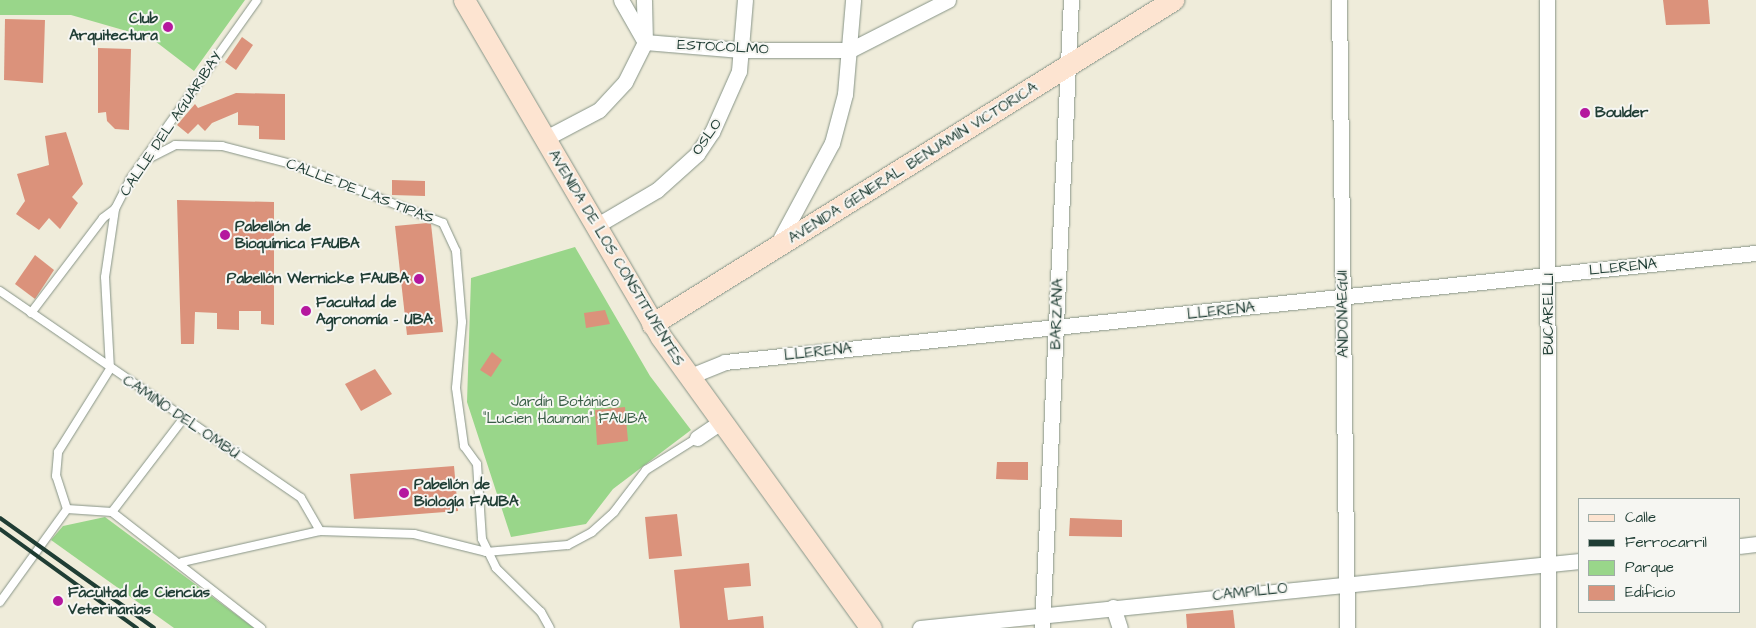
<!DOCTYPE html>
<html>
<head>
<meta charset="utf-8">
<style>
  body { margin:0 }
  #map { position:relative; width:1756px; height:628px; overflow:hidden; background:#efecda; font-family:"Architects Daughter",sans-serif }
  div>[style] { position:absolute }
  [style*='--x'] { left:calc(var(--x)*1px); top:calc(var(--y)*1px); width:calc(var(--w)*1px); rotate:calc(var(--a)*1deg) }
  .green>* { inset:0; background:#99d68a }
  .building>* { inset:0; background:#db927b }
  .roads { filter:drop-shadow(0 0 1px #879487) drop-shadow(0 0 1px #879487) }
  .lane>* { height:8px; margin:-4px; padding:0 4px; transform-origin:4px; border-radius:4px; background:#fff }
  .street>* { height:15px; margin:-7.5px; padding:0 7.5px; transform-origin:7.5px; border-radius:7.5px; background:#fff }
  .secondary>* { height:21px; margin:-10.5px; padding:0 10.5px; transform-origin:10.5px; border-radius:10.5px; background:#fde4d1 }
  .rail>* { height:4px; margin:-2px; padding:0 2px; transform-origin:2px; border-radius:2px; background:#1f3d34 }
  .dots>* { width:14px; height:14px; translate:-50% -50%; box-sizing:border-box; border:2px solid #f6f6f2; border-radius:50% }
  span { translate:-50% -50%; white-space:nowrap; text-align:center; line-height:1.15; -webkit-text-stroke:4px #f6f6f2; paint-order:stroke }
  .poi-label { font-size:15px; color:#1f3d34; font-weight:700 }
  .right { translate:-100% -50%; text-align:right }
  .left { translate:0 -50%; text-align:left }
  .street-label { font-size:15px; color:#1f3d34 }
  .park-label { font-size:15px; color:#375c45 }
  .legend { position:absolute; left:1578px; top:498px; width:162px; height:115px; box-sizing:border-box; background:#f6f6f2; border:1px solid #a0aca6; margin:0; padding:6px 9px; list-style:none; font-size:15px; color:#1f3d34 }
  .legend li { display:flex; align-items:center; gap:10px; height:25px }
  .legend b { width:25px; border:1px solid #a0aca6 }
</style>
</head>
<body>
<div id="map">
  <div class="green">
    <div style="clip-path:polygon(0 0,245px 0,194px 71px,151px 38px,71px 15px,0 15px)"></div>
    <div style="clip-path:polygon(575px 247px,650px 376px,691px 430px,613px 489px,586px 524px,511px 537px,467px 402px,471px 278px)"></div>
    <div style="clip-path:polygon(105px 517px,254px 628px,174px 628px,51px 540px,63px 526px)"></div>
  </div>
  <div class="building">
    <div style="clip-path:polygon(1663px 0,1708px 0,1710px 24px,1666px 25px)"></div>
    <div style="clip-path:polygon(5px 19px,45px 20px,43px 83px,4px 80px)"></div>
    <div style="clip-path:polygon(242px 37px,253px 45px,236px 70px,225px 62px)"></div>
    <div style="clip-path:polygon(98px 48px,131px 49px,129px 130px,115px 129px,107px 121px,106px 112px,98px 113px)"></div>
    <div style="clip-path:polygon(236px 93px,285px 94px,285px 140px,259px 139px,259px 126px,238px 125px,238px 112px,212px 123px,205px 131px,198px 124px,188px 134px,177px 125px,195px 104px,198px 108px)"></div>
    <div style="clip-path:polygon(66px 132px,83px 184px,72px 197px,78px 203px,60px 229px,49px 218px,39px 230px,16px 214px,25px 201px,17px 174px,49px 165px,45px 136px)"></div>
    <div style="clip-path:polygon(392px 180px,425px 181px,425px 196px,392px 195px)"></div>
    <div style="clip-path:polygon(177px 200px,274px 202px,274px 325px,261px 324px,261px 311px,239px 311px,239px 330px,217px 329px,217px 313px,195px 312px,194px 344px,181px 344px)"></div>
    <div style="clip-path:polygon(427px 223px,431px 224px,443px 332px,407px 335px,395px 226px)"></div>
    <div style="clip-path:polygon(35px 255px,54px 270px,35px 299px,15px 284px)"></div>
    <div style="clip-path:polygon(605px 310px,610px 324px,586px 328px,584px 313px)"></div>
    <div style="clip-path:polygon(492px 352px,502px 360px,491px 377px,480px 370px)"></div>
    <div style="clip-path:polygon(375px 369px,392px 394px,361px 411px,345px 384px)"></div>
    <div style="clip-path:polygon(625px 407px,628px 441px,597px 445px,595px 410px)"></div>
    <div style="clip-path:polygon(997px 462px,1028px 462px,1028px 480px,996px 479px)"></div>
    <div style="clip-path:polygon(454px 466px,458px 511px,354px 519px,350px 474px)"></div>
    <div style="clip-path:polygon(677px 514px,682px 556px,649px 559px,645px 517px)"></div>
    <div style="clip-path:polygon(1070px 518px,1122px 520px,1122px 537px,1069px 536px)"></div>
    <div style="clip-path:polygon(749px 563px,751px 586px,724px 588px,728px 620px,763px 616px,764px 628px,680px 628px,674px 570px)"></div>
    <div style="clip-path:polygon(1233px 610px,1235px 628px,1187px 628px,1186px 614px)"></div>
  </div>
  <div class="roads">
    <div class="lane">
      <div style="--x:144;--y:161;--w:35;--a:-27"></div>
      <div style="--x:175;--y:145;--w:47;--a:1.2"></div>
      <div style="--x:222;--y:146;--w:75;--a:14.6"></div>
      <div style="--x:295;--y:165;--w:159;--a:21.4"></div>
      <div style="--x:443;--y:223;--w:31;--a:65"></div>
      <div style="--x:456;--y:251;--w:71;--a:85.2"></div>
      <div style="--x:462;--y:322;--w:66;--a:95.2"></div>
      <div style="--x:456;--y:388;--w:59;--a:82.1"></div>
      <div style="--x:464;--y:446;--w:22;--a:54"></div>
      <div style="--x:477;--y:464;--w:75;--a:86.2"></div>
      <div style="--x:482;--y:539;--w:32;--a:64"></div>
      <div style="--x:496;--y:568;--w:63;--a:44.4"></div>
      <div style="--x:541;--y:612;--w:18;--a:61"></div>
      <div style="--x:0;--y:291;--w:365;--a:34.5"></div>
      <div style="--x:301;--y:498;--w:38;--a:60"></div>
      <div style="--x:31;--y:313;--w:119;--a:-52.8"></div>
      <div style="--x:103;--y:218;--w:15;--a:-37"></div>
      <div style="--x:67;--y:509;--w:35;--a:-108"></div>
      <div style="--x:56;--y:476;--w:24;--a:-85"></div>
      <div style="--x:58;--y:452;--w:98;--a:-57.9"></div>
      <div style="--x:110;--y:369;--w:92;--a:-93.1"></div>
      <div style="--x:105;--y:277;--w:69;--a:-81.6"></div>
      <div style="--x:115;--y:209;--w:34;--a:-63"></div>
      <div style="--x:130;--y:179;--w:219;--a:-54.6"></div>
      <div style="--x:67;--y:509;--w:45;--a:3.8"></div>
      <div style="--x:112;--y:512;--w:189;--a:37.9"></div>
      <div style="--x:112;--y:512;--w:117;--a:-52.6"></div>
      <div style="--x:182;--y:562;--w:141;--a:-12.7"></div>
      <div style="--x:320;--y:531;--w:94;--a:1.8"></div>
      <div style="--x:414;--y:534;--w:74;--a:14"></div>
      <div style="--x:486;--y:552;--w:82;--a:-4.9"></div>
      <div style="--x:568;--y:545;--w:27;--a:-28"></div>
      <div style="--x:592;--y:532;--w:30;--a:-42"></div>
      <div style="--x:614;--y:512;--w:53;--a:-52.7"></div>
      <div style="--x:646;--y:470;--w:60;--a:-32.1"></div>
      <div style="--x:0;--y:602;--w:115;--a:-54.2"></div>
    </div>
    <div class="street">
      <div style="--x:621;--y:0;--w:48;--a:60.3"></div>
      <div style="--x:645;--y:42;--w:96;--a:4.8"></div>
      <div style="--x:741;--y:50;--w:109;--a:0"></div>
      <div style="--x:850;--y:50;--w:110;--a:-27"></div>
      <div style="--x:1339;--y:0;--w:628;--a:89.27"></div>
      <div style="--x:1547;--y:0;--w:628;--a:89.91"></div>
      <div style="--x:544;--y:139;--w:62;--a:-27.8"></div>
      <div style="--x:599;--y:110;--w:38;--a:-47"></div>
      <div style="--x:625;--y:82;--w:45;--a:-63.4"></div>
      <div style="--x:645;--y:42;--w:42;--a:-91.4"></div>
      <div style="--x:594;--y:227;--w:73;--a:-30.4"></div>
      <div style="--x:657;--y:190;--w:54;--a:-42"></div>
      <div style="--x:697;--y:154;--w:27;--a:-56"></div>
      <div style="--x:712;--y:132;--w:67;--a:-66.1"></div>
      <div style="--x:739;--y:71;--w:71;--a:-85.2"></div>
      <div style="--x:777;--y:245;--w:116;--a:-61.7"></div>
      <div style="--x:832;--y:143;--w:51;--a:-75.1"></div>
      <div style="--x:845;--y:94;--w:94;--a:-85.1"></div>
      <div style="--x:688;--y:377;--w:40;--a:-22"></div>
      <div style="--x:725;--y:362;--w:1037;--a:-6.04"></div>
      <div style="--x:697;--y:438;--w:29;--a:-34"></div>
      <div style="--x:1740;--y:546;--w:16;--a:-7"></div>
      <div style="--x:1113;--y:607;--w:22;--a:72"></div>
      <div style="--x:920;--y:628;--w:663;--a:-5.8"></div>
      <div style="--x:1042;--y:628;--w:629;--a:-87.36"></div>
    </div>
    <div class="secondary">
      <div style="--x:464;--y:0;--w:390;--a:59.7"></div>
      <div style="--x:661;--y:337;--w:359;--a:54.2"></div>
      <div style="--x:652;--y:324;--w:614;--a:-31.88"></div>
    </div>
  </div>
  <div class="rail">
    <div style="--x:0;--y:518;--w:189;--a:35.5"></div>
    <div style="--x:0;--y:529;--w:169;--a:35.9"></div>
  </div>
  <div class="dots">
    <div style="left:168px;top:27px;background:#b5179e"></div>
    <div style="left:1585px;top:113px;background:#b5179e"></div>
    <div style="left:225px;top:235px;background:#b5179e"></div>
    <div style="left:419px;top:279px;background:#b5179e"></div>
    <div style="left:306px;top:311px;background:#b5179e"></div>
    <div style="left:404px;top:493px;background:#b5179e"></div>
    <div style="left:58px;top:601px;background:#b5179e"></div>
  </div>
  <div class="poi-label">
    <span class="right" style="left:158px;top:27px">Club<br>Arquitectura</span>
    <span class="left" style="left:1595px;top:113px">Boulder</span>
    <span class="left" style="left:235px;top:235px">Pabellón de<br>Bioquímica FAUBA</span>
    <span class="right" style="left:409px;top:279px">Pabellón Wernicke FAUBA</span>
    <span class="left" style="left:316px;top:311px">Facultad de<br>Agronomía - UBA</span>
    <span class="left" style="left:414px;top:493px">Pabellón de<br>Biología FAUBA</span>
    <span class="left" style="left:68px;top:601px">Facultad de Ciencias<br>Veterinarias</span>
  </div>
  <div class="street-label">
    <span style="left:723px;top:47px;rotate:3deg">ESTOCOLMO</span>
    <span style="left:171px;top:124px;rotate:-56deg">CALLE DEL AGUARIBAY</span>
    <span style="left:707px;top:137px;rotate:-55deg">OSLO</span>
    <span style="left:913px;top:163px;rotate:-32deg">AVENIDA GENERAL BENJAMÍN VICTORICA</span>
    <span style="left:360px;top:191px;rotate:21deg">CALLE DE LAS TIPAS</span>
    <span style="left:616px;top:258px;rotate:59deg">AVENIDA DE LOS CONSTITUYENTES</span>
    <span style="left:1623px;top:267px;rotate:-6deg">LLERENA</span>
    <span style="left:1221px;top:311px;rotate:-6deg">LLERENA</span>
    <span style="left:1057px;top:314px;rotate:-88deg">BARZANA</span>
    <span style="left:1343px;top:314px;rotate:-91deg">ANDONAEGUI</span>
    <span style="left:1549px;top:314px;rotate:-90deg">BUCARELLI</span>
    <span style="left:818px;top:352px;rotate:-6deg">LLERENA</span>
    <span style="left:181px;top:417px;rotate:34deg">CAMINO DEL OMBÚ</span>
    <span style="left:1250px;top:592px;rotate:-6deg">CAMPILLO</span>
  </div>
  <div class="park-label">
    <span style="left:565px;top:410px">Jardín Botánico<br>"Lucien Hauman" FAUBA</span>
  </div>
  <ul class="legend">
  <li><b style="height:6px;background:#fde4d1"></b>Calle</li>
  <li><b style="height:6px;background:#1f3d34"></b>Ferrocarril</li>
  <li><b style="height:14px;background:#99d68a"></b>Parque</li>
  <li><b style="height:14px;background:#db927b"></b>Edificio</li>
  </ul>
</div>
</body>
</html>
